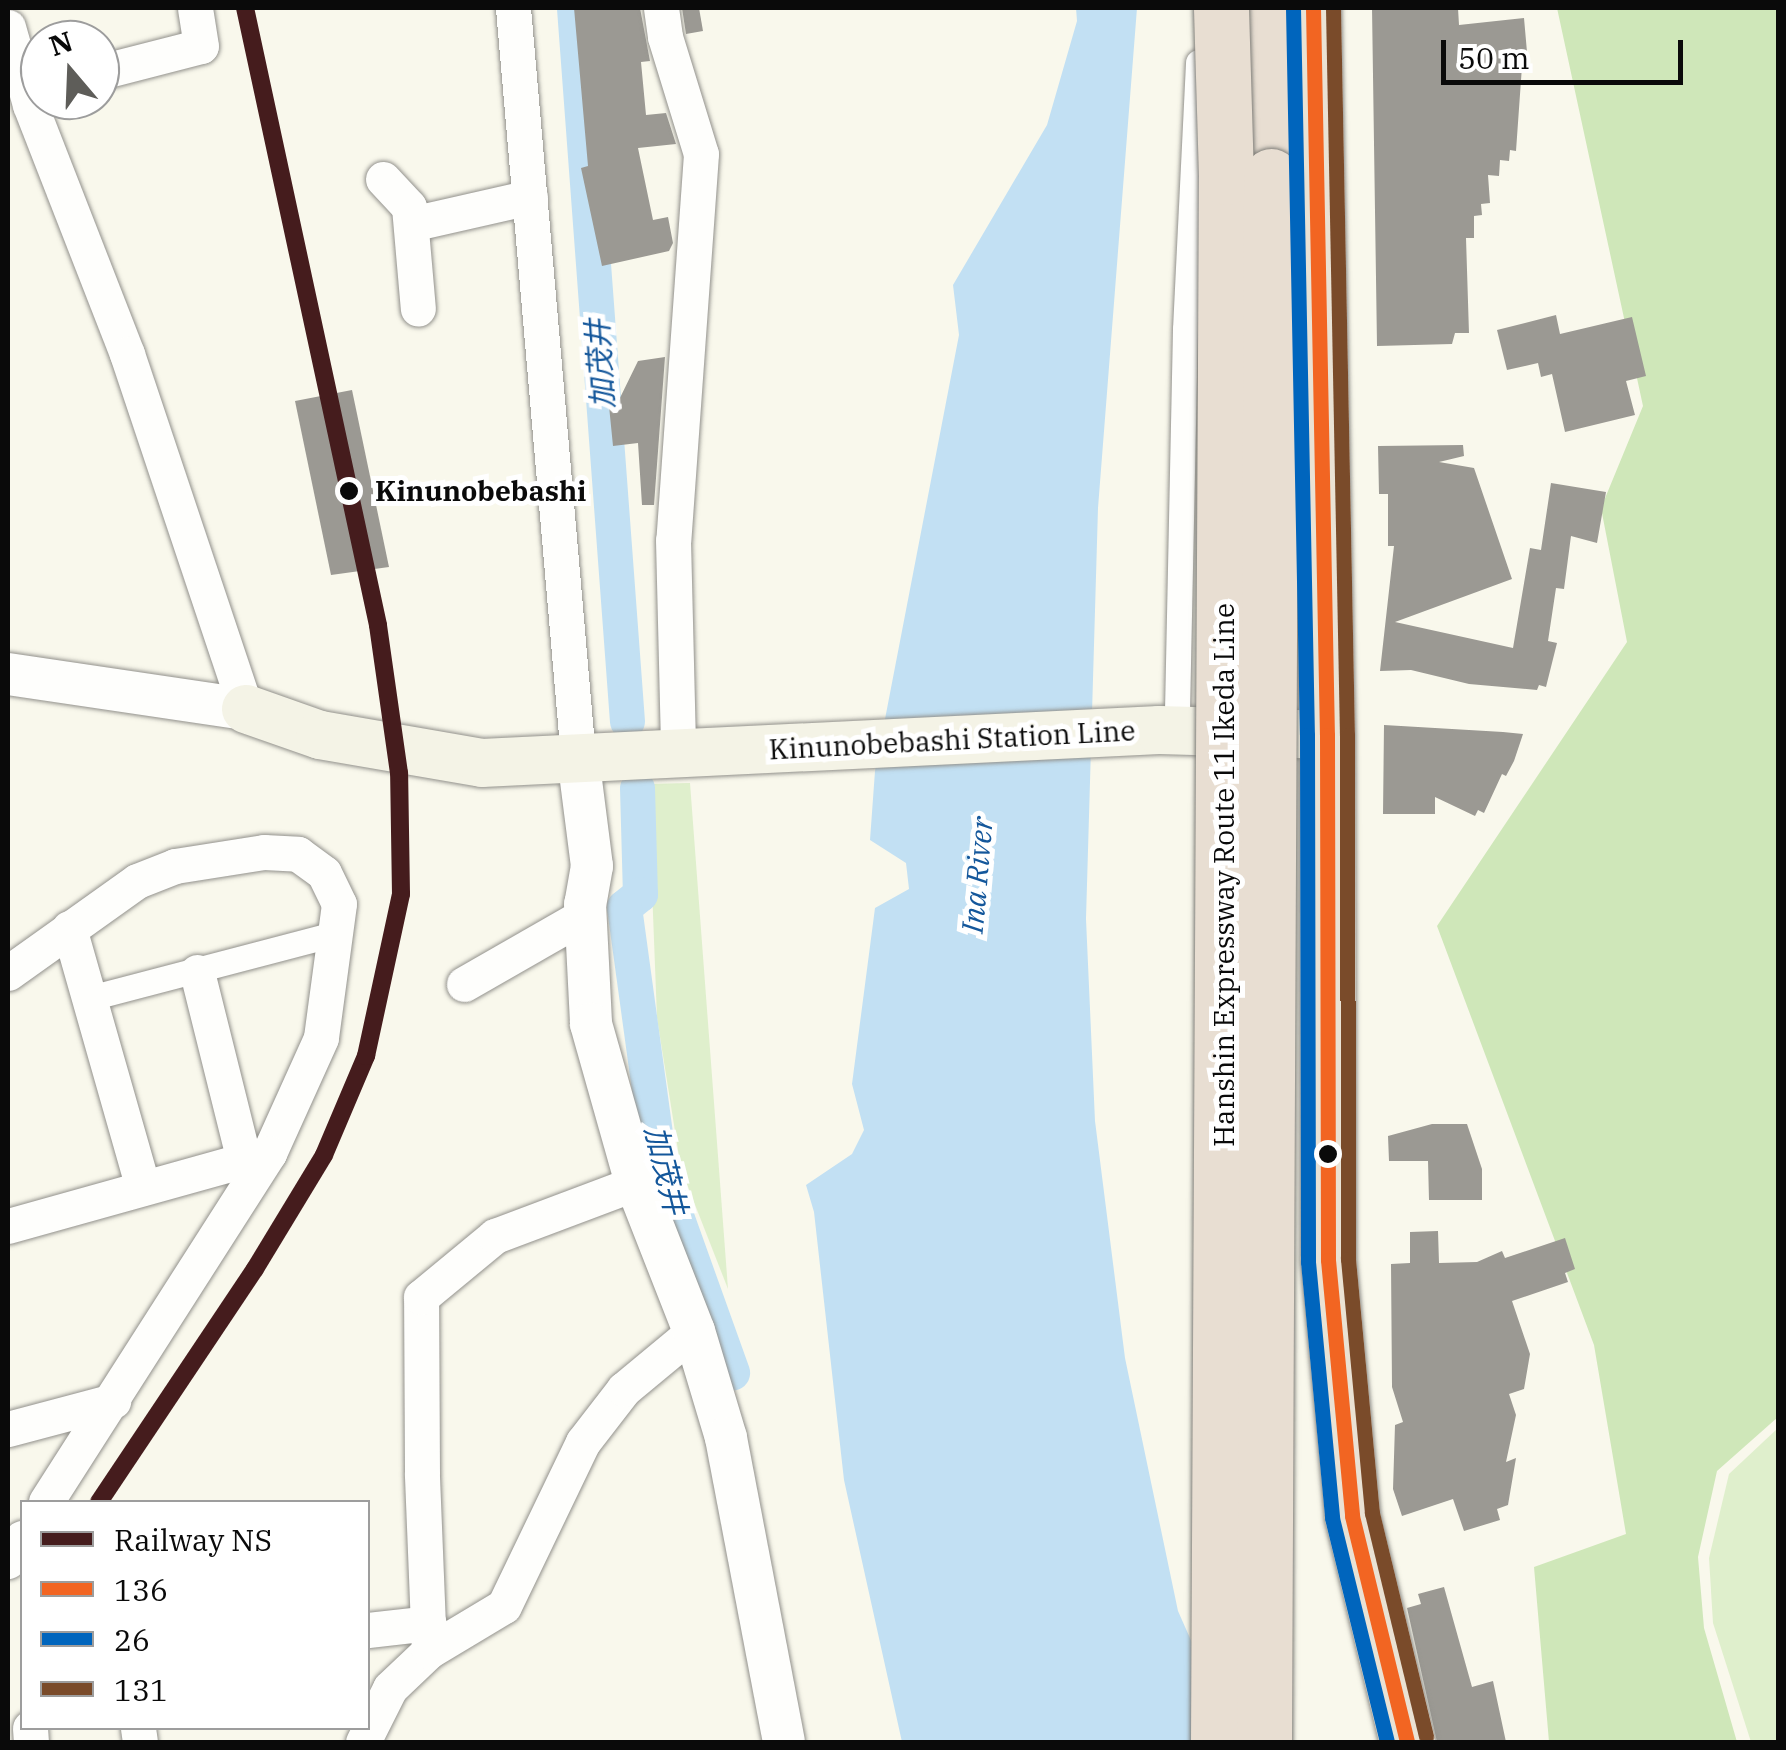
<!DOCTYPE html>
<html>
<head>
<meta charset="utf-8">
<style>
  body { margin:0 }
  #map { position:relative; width:1786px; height:1750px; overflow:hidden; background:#f9f8ec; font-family:"IBM Plex Serif","Noto Sans JP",serif }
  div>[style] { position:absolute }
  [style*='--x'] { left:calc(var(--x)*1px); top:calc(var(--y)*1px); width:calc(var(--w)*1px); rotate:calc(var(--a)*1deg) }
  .green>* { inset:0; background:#dfefcc }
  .forest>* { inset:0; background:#cfe7b9 }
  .water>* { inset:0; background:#c2e0f3 }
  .canal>* { height:35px; margin:-17.5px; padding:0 17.5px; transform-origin:17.5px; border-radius:17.5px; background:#c2e0f3 }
  .building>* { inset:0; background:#9b9993 }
  .roads { filter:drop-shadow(0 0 2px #92918c) drop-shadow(0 0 2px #92918c) }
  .pedestrian>* { height:25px; margin:-12.5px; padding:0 12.5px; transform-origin:12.5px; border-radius:12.5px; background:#fefefc }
  .minor>* { height:35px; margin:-17.5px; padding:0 17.5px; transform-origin:17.5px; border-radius:17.5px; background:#fefefc }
  .tertiary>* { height:42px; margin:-21px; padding:0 21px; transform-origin:21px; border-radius:21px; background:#fefefc }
  .secondary>* { height:48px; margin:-24px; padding:0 24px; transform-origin:24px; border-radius:24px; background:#f4f3e6 }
  .trunk>* { height:55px; margin:-27.5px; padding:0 27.5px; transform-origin:27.5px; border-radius:27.5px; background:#eae2d4 }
  .motorway>* { height:55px; margin:-27.5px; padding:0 27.5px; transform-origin:27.5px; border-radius:27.5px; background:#e8ded2 }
  .bridges { filter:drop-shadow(0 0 2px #7f7e79) drop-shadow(0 0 2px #7f7e79) }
  .motorway-bridge>* { height:55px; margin:-27.5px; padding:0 27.5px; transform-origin:27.5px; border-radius:27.5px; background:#e8ded2 }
  .bus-1>* { height:15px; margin:-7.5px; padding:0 7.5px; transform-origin:7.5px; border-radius:7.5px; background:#f26522 }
  .bus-2>* { height:15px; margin:-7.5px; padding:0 7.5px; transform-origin:7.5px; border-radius:7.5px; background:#0065bd }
  .bus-3>* { height:15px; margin:-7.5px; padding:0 7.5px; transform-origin:7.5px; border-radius:7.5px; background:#7a4b2a }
  .rail-1>* { height:18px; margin:-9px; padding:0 9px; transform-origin:9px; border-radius:9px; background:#451c1d }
  .dots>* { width:28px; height:28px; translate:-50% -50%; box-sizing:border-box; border:5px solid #fff; border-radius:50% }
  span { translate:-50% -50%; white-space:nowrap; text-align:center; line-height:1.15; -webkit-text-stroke:10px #fff; paint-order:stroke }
  .stop-label { font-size:28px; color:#0a0a0a; font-weight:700 }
  .left { translate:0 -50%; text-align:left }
  .street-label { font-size:28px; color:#0a0a0a }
  .water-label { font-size:30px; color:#14579b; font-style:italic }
  .frame { position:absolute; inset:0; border:10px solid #0a0a0a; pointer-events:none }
  .legend { position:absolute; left:20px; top:1500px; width:350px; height:230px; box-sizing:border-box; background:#fff; border:2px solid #9d9d9d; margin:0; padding:12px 18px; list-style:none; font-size:30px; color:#0a0a0a }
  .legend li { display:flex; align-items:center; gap:20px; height:50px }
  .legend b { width:50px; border:2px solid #9d9d9d }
  .north { position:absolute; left:20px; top:20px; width:100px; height:100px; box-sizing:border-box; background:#fff; border:2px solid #9d9d9d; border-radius:50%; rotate:341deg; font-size:28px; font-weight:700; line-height:40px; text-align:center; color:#0a0a0a }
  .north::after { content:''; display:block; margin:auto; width:35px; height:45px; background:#5e5d59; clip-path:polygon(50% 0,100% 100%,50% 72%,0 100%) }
  .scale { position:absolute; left:1441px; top:40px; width:242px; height:45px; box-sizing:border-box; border:5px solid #0a0a0a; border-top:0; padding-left:12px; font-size:30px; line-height:35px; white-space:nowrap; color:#0a0a0a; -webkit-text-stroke:8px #fff; paint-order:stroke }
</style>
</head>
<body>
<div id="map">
  <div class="green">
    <div style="clip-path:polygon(690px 783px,728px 1289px,681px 1169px,657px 1018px,648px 784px)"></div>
    <div style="clip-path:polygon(1778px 1428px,1778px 1742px,1751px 1742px,1713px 1623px,1709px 1558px,1729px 1474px)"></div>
  </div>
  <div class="forest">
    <div style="clip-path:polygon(1557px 8px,1778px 8px,1778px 1417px,1717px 1471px,1698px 1557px,1704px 1628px,1737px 1742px,1549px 1742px,1534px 1567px,1626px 1534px,1594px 1345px,1437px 926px,1627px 642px,1601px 508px,1643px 406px)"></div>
  </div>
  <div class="water">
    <div style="clip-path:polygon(1076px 8px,1137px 8px,1098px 508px,1086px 919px,1095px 1121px,1125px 1358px,1178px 1611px,1236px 1742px,902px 1742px,844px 1480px,814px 1212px,806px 1185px,852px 1154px,864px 1130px,852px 1084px,875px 908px,909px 889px,906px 863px,870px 840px,875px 771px,959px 335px,953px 285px,1047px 125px,1077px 21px)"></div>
  </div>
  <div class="canal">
    <div style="--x:574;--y:8;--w:715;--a:85.75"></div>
    <div style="--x:637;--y:788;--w:106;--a:88.4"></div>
    <div style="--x:640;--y:894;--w:21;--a:141"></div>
    <div style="--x:624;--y:907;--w:266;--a:82.2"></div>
    <div style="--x:660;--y:1171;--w:214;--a:70.3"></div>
  </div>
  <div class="building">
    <div style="clip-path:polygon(574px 8px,640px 8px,650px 61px,641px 62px,646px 115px,666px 113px,676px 144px,638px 148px,653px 220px,668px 217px,673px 243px,669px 251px,602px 266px,581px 168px,588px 166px)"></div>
    <div style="clip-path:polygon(682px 8px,699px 8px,703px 31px,686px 34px)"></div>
    <div style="clip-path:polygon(1372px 8px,1458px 8px,1459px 25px,1524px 18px,1527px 52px,1523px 52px,1516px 151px,1510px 150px,1509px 161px,1500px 160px,1499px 176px,1488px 175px,1490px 203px,1481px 204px,1482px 215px,1474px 216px,1474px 238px,1466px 238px,1469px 333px,1455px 333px,1452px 344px,1377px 346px)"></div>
    <div style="clip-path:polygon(1556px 315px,1560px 334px,1632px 317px,1646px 376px,1626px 381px,1635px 415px,1565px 432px,1552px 374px,1541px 377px,1538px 363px,1507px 370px,1497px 330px)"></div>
    <div style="clip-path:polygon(665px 357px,654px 505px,642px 505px,638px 443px,613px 446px,609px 406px,616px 406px,638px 361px)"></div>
    <div style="clip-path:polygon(352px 390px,389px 567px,331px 575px,295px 401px)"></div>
    <div style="clip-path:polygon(1463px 445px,1464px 456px,1439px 462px,1474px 468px,1512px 579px,1395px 622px,1513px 648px,1530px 548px,1541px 550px,1551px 483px,1606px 492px,1597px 543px,1571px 536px,1564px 589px,1556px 588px,1548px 641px,1557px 643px,1546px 687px,1539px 685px,1537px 690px,1469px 684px,1411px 670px,1380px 671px,1394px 546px,1388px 546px,1388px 494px,1379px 494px,1378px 446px)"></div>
    <div style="clip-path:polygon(1384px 725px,1503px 732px,1523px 734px,1514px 761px,1506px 776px,1502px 774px,1484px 813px,1478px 810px,1475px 816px,1435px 797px,1435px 814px,1383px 814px)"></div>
    <div style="clip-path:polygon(1432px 1124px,1467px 1124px,1482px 1169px,1482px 1200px,1429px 1200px,1428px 1161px,1389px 1161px,1388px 1136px)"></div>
    <div style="clip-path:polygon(1438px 1231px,1439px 1263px,1477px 1262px,1502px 1251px,1505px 1258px,1565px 1238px,1575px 1269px,1565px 1273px,1568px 1282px,1512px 1301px,1530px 1354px,1524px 1389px,1509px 1394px,1516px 1415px,1506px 1462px,1516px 1458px,1508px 1505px,1497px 1509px,1500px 1520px,1464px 1531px,1453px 1499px,1402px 1516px,1393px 1489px,1395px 1425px,1403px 1422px,1392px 1387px,1391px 1264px,1410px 1263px,1410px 1232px)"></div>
    <div style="clip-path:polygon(1444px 1587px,1472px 1687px,1493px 1681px,1506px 1742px,1437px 1742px,1407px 1608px,1421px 1604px,1418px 1594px)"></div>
  </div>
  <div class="roads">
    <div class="pedestrian">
      <div style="--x:1177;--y:711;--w:382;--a:-88.8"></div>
      <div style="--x:1185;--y:329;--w:267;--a:-87.2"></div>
      <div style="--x:90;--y:998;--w:255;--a:-14.7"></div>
    </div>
    <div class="minor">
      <div style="--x:513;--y:8;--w:752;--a:85.04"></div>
      <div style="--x:661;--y:8;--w:29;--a:82"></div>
      <div style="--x:665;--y:37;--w:122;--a:72.9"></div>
      <div style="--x:701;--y:154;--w:387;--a:94.1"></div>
      <div style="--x:673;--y:540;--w:212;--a:88.6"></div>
      <div style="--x:8;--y:27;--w:81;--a:74.2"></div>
      <div style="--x:30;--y:105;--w:267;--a:68.7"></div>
      <div style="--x:127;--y:354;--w:374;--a:71.5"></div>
      <div style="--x:100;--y:72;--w:104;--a:-14.4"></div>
      <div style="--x:201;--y:46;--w:38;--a:-99"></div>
      <div style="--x:383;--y:179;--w:38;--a:47"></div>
      <div style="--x:409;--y:207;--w:102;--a:85"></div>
      <div style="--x:411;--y:224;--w:122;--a:-12.8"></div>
      <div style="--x:69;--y:928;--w:270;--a:74.1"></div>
      <div style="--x:197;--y:972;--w:194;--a:76"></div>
      <div style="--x:8;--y:973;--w:158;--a:-35.5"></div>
      <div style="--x:137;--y:881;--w:41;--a:-21.5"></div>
      <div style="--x:175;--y:866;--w:90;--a:-8.9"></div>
      <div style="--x:264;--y:852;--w:34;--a:3"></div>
      <div style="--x:298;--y:854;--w:32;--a:36"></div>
      <div style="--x:324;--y:873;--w:34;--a:64"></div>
      <div style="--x:339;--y:904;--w:135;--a:97.7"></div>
      <div style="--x:321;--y:1038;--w:126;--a:114.3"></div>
      <div style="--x:269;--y:1153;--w:414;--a:122.6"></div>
      <div style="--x:464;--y:984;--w:141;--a:-29.8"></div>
      <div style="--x:8;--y:1226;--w:271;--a:-15.6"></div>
      <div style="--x:8;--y:1429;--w:109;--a:-14.9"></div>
      <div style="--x:8;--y:1561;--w:27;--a:-59"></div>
      <div style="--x:368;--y:1630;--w:61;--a:-6.5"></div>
      <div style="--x:429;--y:1651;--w:178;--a:-92.3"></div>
      <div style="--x:422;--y:1473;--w:176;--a:-90.3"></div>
      <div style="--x:421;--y:1297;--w:96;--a:-39.5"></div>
      <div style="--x:495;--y:1236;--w:151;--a:-20.6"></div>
      <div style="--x:30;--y:1728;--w:14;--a:86"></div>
      <div style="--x:138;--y:1728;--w:14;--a:82"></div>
      <div style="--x:363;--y:1742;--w:60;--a:-63.4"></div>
      <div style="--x:390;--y:1688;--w:54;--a:-43.5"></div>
      <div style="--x:429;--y:1651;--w:87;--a:-31"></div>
      <div style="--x:504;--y:1606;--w:182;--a:-64.3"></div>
      <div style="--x:583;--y:1442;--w:67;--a:-52.3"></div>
      <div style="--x:624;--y:1389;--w:91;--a:-39.6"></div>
    </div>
    <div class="tertiary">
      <div style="--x:8;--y:674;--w:241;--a:8.4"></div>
      <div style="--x:578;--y:757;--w:110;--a:82.7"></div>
      <div style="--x:592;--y:866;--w:39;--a:100"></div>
      <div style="--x:585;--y:904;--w:120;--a:87.1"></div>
      <div style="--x:591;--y:1024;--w:165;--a:74.2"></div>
      <div style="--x:636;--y:1183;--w:159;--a:68.6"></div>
      <div style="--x:694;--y:1331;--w:112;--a:73.3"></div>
      <div style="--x:726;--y:1438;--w:309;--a:79.2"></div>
    </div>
    <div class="secondary">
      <div style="--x:246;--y:709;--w:78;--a:19.4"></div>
      <div style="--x:320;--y:735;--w:164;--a:9.8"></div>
      <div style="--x:482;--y:763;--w:678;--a:-2.79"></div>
      <div style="--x:1159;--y:730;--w:168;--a:1.7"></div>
    </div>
    <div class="trunk">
      <div style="--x:1313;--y:8;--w:727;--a:88.9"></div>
      <div style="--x:1327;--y:735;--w:525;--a:89.89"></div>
      <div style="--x:1328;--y:1260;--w:257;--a:84.6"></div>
      <div style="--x:1352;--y:1516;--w:233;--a:76.3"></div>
    </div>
    <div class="motorway">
      <div style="--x:1269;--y:8;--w:168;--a:89.3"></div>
    </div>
  </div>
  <div class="bridges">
    <div class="motorway-bridge">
      <div style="--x:1218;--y:1742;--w:1565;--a:-89.71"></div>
      <div style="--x:1226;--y:177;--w:169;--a:-91.7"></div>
      <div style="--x:1264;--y:1742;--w:1566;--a:-89.74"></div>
    </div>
  </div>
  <div class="bus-1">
    <div style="--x:1313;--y:8;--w:727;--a:88.9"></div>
    <div style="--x:1327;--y:735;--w:525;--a:89.89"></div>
    <div style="--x:1328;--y:1260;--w:257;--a:84.6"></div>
    <div style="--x:1352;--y:1516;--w:233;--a:76.3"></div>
  </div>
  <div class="bus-2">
    <div style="--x:1293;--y:8;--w:727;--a:88.9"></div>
    <div style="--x:1307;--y:735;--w:527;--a:89.89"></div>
    <div style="--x:1308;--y:1262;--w:257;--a:84.6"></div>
    <div style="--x:1332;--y:1518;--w:231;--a:76.2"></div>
  </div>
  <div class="bus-3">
    <div style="--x:1333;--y:8;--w:727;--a:88.9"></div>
    <div style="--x:1347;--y:735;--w:524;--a:89.89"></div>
    <div style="--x:1348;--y:1259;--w:255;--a:84.6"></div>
    <div style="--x:1372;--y:1513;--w:230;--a:76.4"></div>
  </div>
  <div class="rail-1">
    <div style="--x:99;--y:1502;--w:280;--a:-56.2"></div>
    <div style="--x:255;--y:1269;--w:133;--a:-58.8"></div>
    <div style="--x:324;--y:1155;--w:108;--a:-67"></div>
    <div style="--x:366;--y:1056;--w:166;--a:-77.8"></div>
    <div style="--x:401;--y:894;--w:121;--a:-90.9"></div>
    <div style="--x:399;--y:773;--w:149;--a:-98.1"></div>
    <div style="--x:378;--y:625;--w:631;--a:-102.16"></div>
  </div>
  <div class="dots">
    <div style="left:349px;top:491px;background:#0a0a0a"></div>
    <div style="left:1328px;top:1154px;background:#0a0a0a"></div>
  </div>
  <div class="stop-label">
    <span class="left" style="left:375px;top:491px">Kinunobebashi</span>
  </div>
  <div class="street-label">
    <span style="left:952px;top:740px;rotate:-3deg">Kinunobebashi Station Line</span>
    <span style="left:1224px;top:875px;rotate:-90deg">Hanshin Expressway Route 11 Ikeda Line</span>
  </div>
  <div class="water-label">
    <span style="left:600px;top:364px;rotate:-94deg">加茂井</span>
    <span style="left:977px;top:875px;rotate:-85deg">Ina River</span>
    <span style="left:666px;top:1170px;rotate:76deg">加茂井</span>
  </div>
  <div class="frame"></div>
  <ul class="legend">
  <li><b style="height:12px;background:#451c1d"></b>Railway NS</li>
  <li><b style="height:12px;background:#f26522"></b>136</li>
  <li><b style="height:12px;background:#0065bd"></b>26</li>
  <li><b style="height:12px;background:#7a4b2a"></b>131</li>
  </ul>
  <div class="north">N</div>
  <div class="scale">50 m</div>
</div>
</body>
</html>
